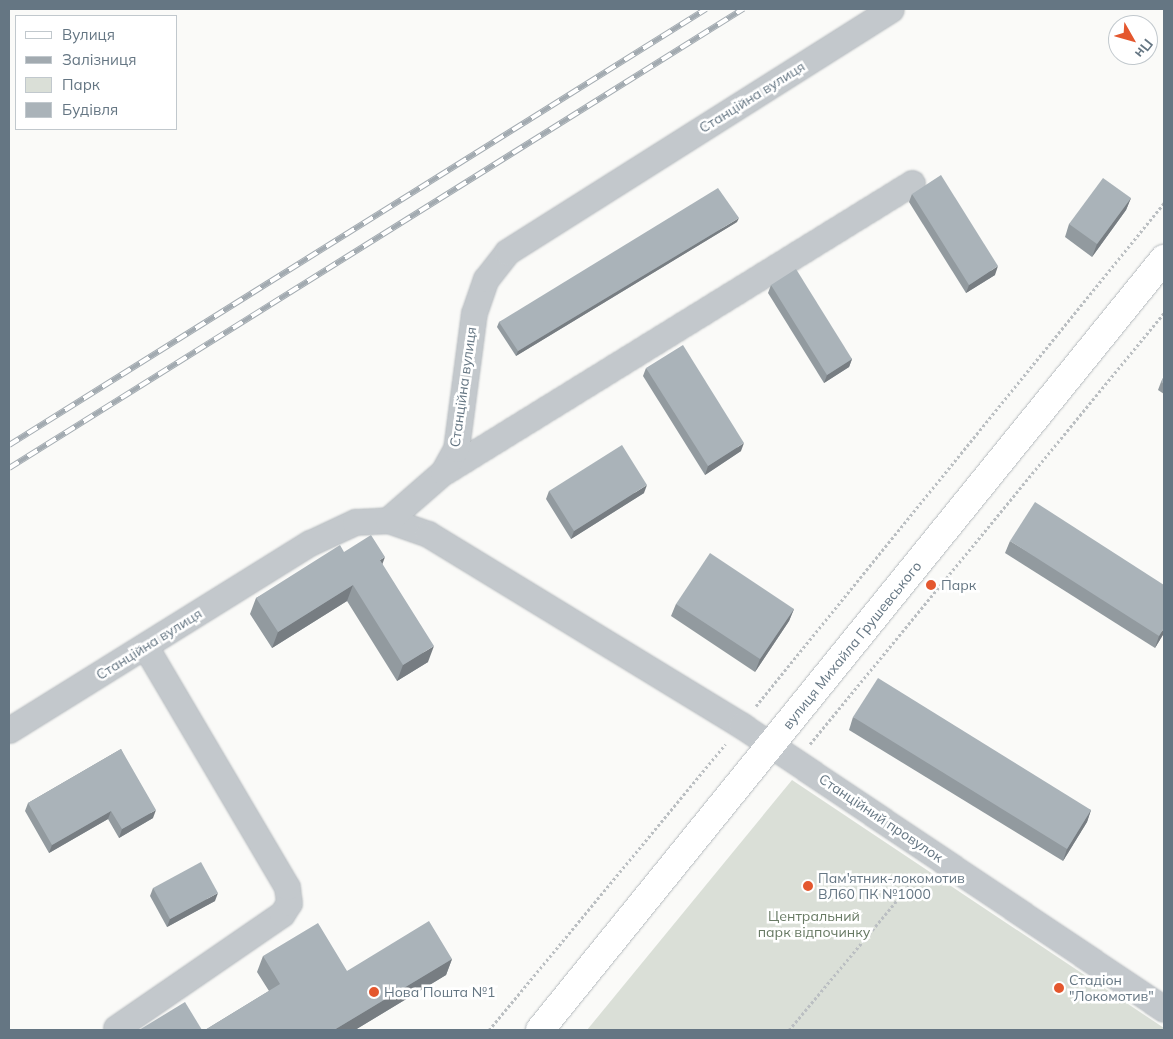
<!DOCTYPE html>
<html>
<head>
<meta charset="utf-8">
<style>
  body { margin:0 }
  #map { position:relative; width:1173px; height:1039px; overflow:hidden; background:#fafaf8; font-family:Mulish,sans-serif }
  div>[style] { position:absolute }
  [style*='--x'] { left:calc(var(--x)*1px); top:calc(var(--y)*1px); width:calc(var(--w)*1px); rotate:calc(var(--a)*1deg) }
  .green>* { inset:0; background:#dadfd7 }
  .path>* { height:3px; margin-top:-1.5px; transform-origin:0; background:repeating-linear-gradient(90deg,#bbbfc2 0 2.5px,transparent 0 5px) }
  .roads { filter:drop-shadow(0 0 1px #b5babe) drop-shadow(0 0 1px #b5babe) }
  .minor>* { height:25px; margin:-12.5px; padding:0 12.5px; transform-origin:12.5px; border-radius:12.5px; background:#c3c8cc }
  .major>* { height:28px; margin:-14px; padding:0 14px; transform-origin:14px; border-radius:14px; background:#fff }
  .rail>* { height:5.5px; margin-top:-2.75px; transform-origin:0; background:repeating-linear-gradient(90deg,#fff 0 11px,#a2aab0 0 22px); box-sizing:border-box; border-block:1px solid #a2aab0 }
  .wall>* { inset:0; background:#929a9f }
  .shaded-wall>* { inset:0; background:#777d82 }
  .building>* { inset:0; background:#aab3b9 }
  .dots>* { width:14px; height:14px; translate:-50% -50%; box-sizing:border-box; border:2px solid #fff; border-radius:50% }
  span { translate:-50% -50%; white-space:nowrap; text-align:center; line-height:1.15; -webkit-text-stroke:5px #fff; paint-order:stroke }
  .street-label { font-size:14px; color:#657683 }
  .poi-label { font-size:14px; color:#657683 }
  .left { translate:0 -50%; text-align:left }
  .park-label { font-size:14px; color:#687a64 }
  .frame { position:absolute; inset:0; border:10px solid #657683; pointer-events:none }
  .legend { position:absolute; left:15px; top:15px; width:162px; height:115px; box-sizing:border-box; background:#fff; border:1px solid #c1c8cd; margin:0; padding:6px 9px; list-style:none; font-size:15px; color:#657683 }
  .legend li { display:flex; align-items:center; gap:10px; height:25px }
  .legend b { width:25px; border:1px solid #c1c8cd }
  .north { position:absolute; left:1108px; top:15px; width:50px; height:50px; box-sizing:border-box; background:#fff; border:1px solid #c1c8cd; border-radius:50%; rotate:128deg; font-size:14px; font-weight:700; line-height:20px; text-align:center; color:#657683 }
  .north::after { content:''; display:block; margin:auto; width:18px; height:22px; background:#e4572e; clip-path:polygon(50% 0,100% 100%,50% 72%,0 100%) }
</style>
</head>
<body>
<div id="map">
  <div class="green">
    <div style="clip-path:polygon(792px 780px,1164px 1028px,1164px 1030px,587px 1030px)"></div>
  </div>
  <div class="path">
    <div style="--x:756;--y:706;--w:648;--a:-50.95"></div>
    <div style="--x:810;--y:744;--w:558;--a:-50.6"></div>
    <div style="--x:489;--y:1030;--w:371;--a:-50.4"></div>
    <div style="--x:789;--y:1030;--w:204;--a:-50.2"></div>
  </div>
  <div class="roads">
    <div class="minor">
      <div style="--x:444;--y:472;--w:550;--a:-31.7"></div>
      <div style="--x:388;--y:520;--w:42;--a:19.3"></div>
      <div style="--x:428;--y:534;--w:367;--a:31.4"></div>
      <div style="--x:741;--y:725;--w:509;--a:33.88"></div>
      <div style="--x:9;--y:730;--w:354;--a:-31.9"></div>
      <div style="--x:310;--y:543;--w:50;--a:-25"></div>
      <div style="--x:355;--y:522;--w:33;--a:-3"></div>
      <div style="--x:388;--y:520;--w:73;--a:-41.1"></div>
      <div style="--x:443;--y:472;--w:26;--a:-61"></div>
      <div style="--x:456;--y:449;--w:137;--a:-82.5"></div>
      <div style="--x:474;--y:313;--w:36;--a:-71"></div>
      <div style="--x:486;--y:279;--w:34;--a:-52"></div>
      <div style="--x:507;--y:252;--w:454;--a:-32.3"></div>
      <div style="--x:116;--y:1028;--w:201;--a:-34.5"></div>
      <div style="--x:282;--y:914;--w:13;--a:-58"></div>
      <div style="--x:289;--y:903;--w:16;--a:-97"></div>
      <div style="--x:287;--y:887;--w:280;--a:-120.5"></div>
    </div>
    <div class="major">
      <div style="--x:540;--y:1030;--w:992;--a:-51.02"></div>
    </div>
  </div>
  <div class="rail">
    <div style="--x:9;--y:445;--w:822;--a:-32.03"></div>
    <div style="--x:9;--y:468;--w:866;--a:-32.02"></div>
  </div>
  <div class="wall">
    <div style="clip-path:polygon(912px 194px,995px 275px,966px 293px,909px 202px)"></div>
    <div style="clip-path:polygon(1131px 198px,1126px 210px,1092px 257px,1065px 237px,1069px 224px)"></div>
    <div style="clip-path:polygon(737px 222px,516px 356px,497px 327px,499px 322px)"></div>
    <div style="clip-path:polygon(771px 285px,852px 359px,849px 367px,824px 383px,768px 293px)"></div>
    <div style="clip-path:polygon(646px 368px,741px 451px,705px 475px,643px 376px)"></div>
    <div style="clip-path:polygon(1164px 376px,1164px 394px,1158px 390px,1161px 382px)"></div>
    <div style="clip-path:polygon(549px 491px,644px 493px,571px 539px,546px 499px)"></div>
    <div style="clip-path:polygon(1010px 541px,1164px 633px,1155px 648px,1005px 553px)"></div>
    <div style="clip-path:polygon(344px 552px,382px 564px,428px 662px,397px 681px,347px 601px,272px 648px,250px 614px,256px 598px)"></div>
    <div style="clip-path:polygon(676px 604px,794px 609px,789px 621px,755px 672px,671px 616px)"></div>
    <div style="clip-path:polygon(853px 717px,1091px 810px,1087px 822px,1063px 861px,849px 730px)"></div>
    <div style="clip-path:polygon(121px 749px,153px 818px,119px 838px,108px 819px,49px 853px,25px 811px,28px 803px)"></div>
    <div style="clip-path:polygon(153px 888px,215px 901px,167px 927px,150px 896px)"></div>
    <div style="clip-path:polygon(263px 956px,347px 971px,452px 959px,446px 975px,355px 1030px,205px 1030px,269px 991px,257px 972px)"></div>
  </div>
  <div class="shaded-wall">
    <div style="clip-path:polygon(1131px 198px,1126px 210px,1092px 257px,1097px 244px)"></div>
    <div style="clip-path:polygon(739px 218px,737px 222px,516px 356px,518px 351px)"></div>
    <div style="clip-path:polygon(998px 266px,995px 275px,966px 293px,969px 285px)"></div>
    <div style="clip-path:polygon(852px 359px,849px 367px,824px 383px,827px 375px)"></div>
    <div style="clip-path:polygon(744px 443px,741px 451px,705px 475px,708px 466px)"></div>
    <div style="clip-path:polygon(647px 485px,644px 493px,571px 539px,574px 531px)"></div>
    <div style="clip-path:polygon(385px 557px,379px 573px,380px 560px)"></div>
    <div style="clip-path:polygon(353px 585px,347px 601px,272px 648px,278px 632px)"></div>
    <div style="clip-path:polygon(794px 609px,789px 621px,755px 672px,760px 659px)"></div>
    <div style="clip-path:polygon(1164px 628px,1164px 633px,1155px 648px,1159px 636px)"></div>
    <div style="clip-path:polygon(434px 646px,428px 662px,397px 681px,403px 665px)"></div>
    <div style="clip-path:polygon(156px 810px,153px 818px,119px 838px,122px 829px)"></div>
    <div style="clip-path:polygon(1091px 810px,1087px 822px,1063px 861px,1067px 849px)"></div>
    <div style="clip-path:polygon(111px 811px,108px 819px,49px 853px,52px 845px)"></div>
    <div style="clip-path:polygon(218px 893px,215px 901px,167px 927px,170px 919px)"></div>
    <div style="clip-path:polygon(452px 959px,446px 975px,355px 1030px,334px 1030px)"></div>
  </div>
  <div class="building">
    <div style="clip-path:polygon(941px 175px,998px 266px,969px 285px,912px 194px)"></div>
    <div style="clip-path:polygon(1103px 178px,1131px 198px,1097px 244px,1069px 224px)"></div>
    <div style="clip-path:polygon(718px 188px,739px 218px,518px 351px,499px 322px)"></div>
    <div style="clip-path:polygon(796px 269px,852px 359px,827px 375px,771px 285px)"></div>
    <div style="clip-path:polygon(683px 345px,744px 443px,708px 466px,646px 368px)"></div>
    <div style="clip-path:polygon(1164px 376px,1164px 384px,1161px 382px)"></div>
    <div style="clip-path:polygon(622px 445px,647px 485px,574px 531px,549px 491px)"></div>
    <div style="clip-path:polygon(1035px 502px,1164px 585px,1164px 628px,1159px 636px,1010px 541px)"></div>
    <div style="clip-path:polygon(371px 535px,385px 557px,380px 560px,434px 646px,403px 665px,353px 585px,278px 632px,256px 598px,340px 545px,344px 552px)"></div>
    <div style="clip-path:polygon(710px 553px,794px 609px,760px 659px,676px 604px)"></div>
    <div style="clip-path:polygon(878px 678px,1091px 810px,1067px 849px,853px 717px)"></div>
    <div style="clip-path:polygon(121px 749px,156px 810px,122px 829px,111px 811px,52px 845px,28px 803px)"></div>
    <div style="clip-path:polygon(201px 862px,218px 893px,170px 919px,153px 888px)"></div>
    <div style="clip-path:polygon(429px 921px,452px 959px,334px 1030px,205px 1030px,280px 984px,263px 956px,318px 923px,347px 971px)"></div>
    <div style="clip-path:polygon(185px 1002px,202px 1030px,139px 1030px)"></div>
  </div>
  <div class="dots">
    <div style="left:931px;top:585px;background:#e4572e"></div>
    <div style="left:808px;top:886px;background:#e4572e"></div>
    <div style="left:1059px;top:988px;background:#e4572e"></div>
    <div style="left:374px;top:992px;background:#e4572e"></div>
  </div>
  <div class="street-label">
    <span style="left:752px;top:97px;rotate:-32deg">Станційна вулиця</span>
    <span style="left:463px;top:387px;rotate:-82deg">Станційна вулиця</span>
    <span style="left:149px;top:644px;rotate:-32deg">Станційна вулиця</span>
    <span style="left:852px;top:645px;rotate:-51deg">вулиця Михайла Грушевського</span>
    <span style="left:881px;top:818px;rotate:34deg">Станційний провулок</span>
  </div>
  <div class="poi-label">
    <span class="left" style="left:941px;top:585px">Парк</span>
    <span class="left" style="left:818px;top:886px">Пам'ятник-локомотив<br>ВЛ60 ПК №1000</span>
    <span class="left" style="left:1069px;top:988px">Стадіон<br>"Локомотив"</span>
    <span class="left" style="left:384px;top:992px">Нова Пошта №1</span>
  </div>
  <div class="park-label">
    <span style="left:814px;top:924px">Центральний<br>парк відпочинку</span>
  </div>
  <div class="frame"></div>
  <ul class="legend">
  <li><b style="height:6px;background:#fff"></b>Вулиця</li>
  <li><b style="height:6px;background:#a2aab0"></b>Залізниця</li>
  <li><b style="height:14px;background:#dadfd7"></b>Парк</li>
  <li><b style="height:14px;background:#aab3b9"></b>Будівля</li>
  </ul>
  <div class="north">Пн</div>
</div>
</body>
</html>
